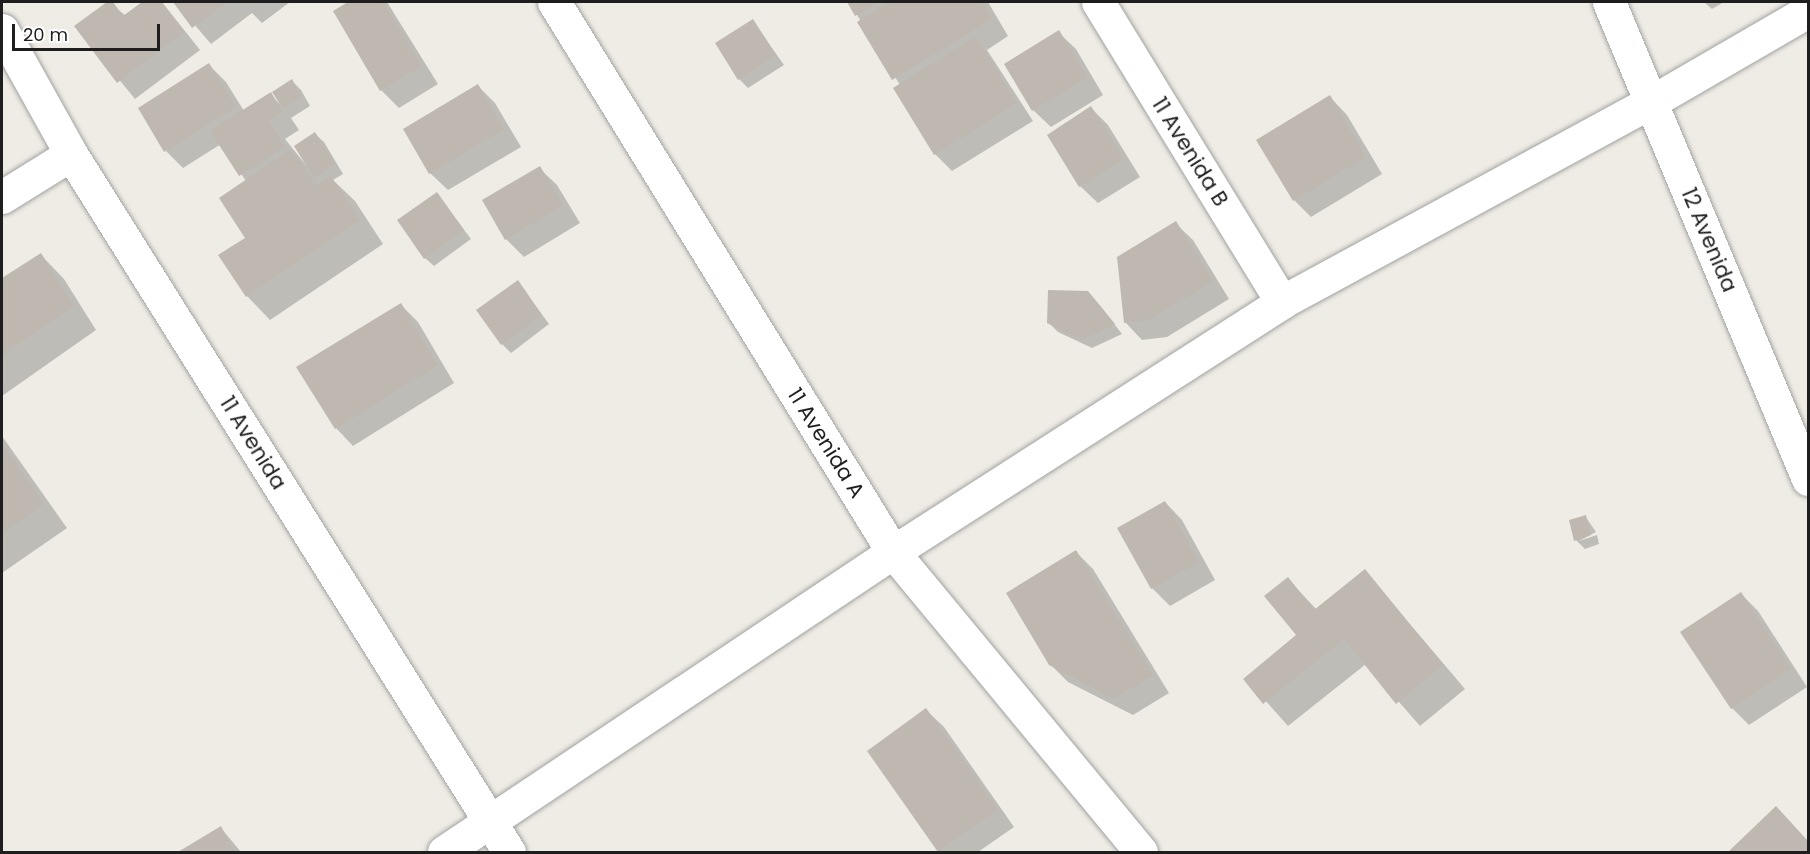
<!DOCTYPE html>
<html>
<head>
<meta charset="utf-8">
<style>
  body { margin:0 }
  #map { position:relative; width:1810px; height:854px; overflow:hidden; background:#eeece4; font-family:Poppins,sans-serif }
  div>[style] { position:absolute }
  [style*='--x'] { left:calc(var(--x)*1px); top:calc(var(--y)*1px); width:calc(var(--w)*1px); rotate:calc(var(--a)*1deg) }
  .shadow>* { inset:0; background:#0003 }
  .building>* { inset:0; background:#bfb8b1 }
  .roads { filter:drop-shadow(0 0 2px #a2a2a2) drop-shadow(0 0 2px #a2a2a2) }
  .minor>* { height:33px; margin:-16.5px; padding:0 16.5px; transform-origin:16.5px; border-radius:16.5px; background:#fff }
  .tertiary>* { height:33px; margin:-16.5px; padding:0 16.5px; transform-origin:16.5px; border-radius:16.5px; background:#fff }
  span { translate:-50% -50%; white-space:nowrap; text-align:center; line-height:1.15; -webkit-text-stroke:4.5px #fff; paint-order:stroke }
  .street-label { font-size:21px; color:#1e1e1e }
  .frame { position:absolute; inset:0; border:3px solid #1e1e1e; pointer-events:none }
  .scale { position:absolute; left:12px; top:24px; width:148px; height:27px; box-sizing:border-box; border:3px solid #1e1e1e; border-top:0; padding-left:8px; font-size:18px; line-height:21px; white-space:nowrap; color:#1e1e1e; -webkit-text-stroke:4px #fff; paint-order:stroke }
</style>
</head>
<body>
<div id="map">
  <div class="shadow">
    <div style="clip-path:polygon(109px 2px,126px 16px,145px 2px,162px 2px,200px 50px,135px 99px,76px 27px)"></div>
    <div style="clip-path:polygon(175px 2px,290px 2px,262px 23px,252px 13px,211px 44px)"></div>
    <div style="clip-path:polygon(351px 2px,387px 2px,438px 84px,399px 108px,381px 90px,335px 11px)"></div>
    <div style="clip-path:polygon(849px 2px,988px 2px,1008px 36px,987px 50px,1033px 121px,952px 171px,935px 154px,900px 85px)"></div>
    <div style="clip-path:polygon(1704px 2px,1724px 2px,1712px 9px)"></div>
    <div style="clip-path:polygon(753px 21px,784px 65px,748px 88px,739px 79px)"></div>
    <div style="clip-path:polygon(1058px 32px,1076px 49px,1103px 95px,1051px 127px,1033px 110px)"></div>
    <div style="clip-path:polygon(209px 65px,226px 82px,244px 111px,270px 94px,280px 104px,292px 81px,301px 90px,310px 106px,291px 118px,299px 130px,285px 139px,306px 165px,315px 134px,324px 142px,343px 174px,333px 180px,355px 201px,383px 244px,270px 320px,247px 296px,246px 181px,221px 144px,183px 168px,166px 151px)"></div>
    <div style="clip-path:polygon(478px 86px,495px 103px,521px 147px,448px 190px,430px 173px)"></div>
    <div style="clip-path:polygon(1330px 97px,1347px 115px,1382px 174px,1311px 217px,1294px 200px)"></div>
    <div style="clip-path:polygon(1091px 108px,1108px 125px,1140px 177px,1098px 203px,1080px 186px,1049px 135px)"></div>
    <div style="clip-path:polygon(539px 168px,557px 185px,580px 223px,524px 257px,506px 239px,484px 201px)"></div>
    <div style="clip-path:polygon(437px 194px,471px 239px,434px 266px,425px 258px)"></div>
    <div style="clip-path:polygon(1175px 223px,1193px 240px,1229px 299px,1167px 337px,1142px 340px,1125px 322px)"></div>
    <div style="clip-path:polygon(41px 255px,64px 279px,96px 330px,2px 396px,2px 280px)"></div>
    <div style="clip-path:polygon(518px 282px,549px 324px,511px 353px,502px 344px)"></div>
    <div style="clip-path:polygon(1097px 302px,1122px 334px,1092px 348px,1058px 332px,1048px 322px)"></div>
    <div style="clip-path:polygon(401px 305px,418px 322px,454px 383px,353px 446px,336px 428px)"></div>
    <div style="clip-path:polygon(2px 436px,67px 528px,2px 573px)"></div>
    <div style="clip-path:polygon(1165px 502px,1182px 520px,1215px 580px,1170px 606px,1152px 588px,1119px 528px)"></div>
    <div style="clip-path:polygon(1585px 516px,1596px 532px,1579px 541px,1597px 535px,1599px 544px,1585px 549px,1576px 540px)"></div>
    <div style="clip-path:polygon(1076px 552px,1093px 569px,1169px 693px,1133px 715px,1068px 682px,1050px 664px)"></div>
    <div style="clip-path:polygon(1365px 571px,1465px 689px,1420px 726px,1366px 664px,1288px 726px,1246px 679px,1299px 636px,1288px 579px,1317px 610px)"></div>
    <div style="clip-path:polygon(1741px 594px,1758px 611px,1807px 687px,1749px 725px,1732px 708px)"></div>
    <div style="clip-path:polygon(926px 710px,944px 727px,1014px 827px,978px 852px,939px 851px)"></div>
    <div style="clip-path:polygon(1776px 809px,1808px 842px,1808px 852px,1730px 852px)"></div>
    <div style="clip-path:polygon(221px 828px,241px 852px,181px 852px)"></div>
  </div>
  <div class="building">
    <div style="clip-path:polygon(107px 2px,113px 2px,123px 16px,142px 2px,161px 2px,184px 32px,117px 83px,74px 26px)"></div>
    <div style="clip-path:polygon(173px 2px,228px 2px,192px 28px)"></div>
    <div style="clip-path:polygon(348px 2px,383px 2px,422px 66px,380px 91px,333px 11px)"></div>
    <div style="clip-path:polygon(847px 2px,878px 2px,855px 16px)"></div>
    <div style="clip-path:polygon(890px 2px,982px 2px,992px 19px,892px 80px,857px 22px)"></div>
    <div style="clip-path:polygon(753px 19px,776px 55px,738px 80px,715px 43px)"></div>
    <div style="clip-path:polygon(1059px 30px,1087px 77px,1032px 111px,1004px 64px)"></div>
    <div style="clip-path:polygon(976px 36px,1017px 103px,934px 155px,893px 88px)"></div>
    <div style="clip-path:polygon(209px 63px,236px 107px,164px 152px,138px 108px)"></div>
    <div style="clip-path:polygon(292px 79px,302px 97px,283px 109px,272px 92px)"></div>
    <div style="clip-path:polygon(478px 84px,504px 129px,429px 174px,403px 129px)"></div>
    <div style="clip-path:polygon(271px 92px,282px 112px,269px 121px,285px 147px,239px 176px,210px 131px)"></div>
    <div style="clip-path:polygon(1330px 95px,1366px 157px,1293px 201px,1256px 140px)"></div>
    <div style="clip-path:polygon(1091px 106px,1124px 159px,1079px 187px,1047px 135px)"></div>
    <div style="clip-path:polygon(315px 132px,335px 164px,314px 178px,294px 146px)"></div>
    <div style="clip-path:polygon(291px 149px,316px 185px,331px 176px,360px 220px,246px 297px,218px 255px,245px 238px,219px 198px)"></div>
    <div style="clip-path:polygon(540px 166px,563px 205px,505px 240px,482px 200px)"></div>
    <div style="clip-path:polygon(437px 192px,464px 230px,424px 259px,397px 220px)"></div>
    <div style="clip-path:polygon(1176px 221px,1213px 281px,1149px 320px,1124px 323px,1117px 257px)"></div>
    <div style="clip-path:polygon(41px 253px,74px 306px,2px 356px,2px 278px)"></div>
    <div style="clip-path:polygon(518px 280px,542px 315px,501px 345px,476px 310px)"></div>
    <div style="clip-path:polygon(1048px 290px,1088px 291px,1115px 324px,1082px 340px,1047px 323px)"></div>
    <div style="clip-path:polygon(401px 303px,438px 365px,335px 429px,296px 367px)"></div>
    <div style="clip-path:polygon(2px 443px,44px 504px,2px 533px)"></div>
    <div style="clip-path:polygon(1165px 501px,1199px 562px,1151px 589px,1117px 528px)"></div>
    <div style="clip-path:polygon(1586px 515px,1591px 535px,1574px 541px,1569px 520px)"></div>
    <div style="clip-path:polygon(1076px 550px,1153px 675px,1114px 699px,1049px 665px,1006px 593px)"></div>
    <div style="clip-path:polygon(1365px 569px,1443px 665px,1396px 704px,1344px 639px,1263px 704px,1243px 679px,1296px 635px,1264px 596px,1288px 577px,1314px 610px)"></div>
    <div style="clip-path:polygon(1741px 592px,1791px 669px,1731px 709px,1680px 632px)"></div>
    <div style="clip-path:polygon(926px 708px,998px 809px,938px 852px,867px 751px)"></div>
    <div style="clip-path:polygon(1776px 806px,1808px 841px,1808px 852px,1728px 852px)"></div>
    <div style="clip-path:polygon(221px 826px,234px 852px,178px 852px)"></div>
  </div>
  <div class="roads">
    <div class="minor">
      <div style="--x:554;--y:2;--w:646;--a:58.35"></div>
      <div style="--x:893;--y:552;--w:389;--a:50.4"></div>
      <div style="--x:1098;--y:2;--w:352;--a:58.5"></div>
      <div style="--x:1609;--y:2;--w:517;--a:67.35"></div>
      <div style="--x:2;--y:197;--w:81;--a:-31.9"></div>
      <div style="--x:444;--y:852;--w:540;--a:-33.75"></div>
      <div style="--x:893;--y:552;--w:462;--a:-32.7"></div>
      <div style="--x:1282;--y:302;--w:420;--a:-28.5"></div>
      <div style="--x:1651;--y:102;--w:181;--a:-30.1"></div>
    </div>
    <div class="tertiary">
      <div style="--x:2;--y:30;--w:142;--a:60.9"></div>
      <div style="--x:71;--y:154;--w:824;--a:57.89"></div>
    </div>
  </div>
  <div class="street-label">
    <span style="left:1190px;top:152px;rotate:58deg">11 Avenida B</span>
    <span style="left:1709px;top:240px;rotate:67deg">12 Avenida</span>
    <span style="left:253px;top:443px;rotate:58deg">11 Avenida</span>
    <span style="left:826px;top:443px;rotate:58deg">11 Avenida A</span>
  </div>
  <div class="frame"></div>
  <div class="scale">20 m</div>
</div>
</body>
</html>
